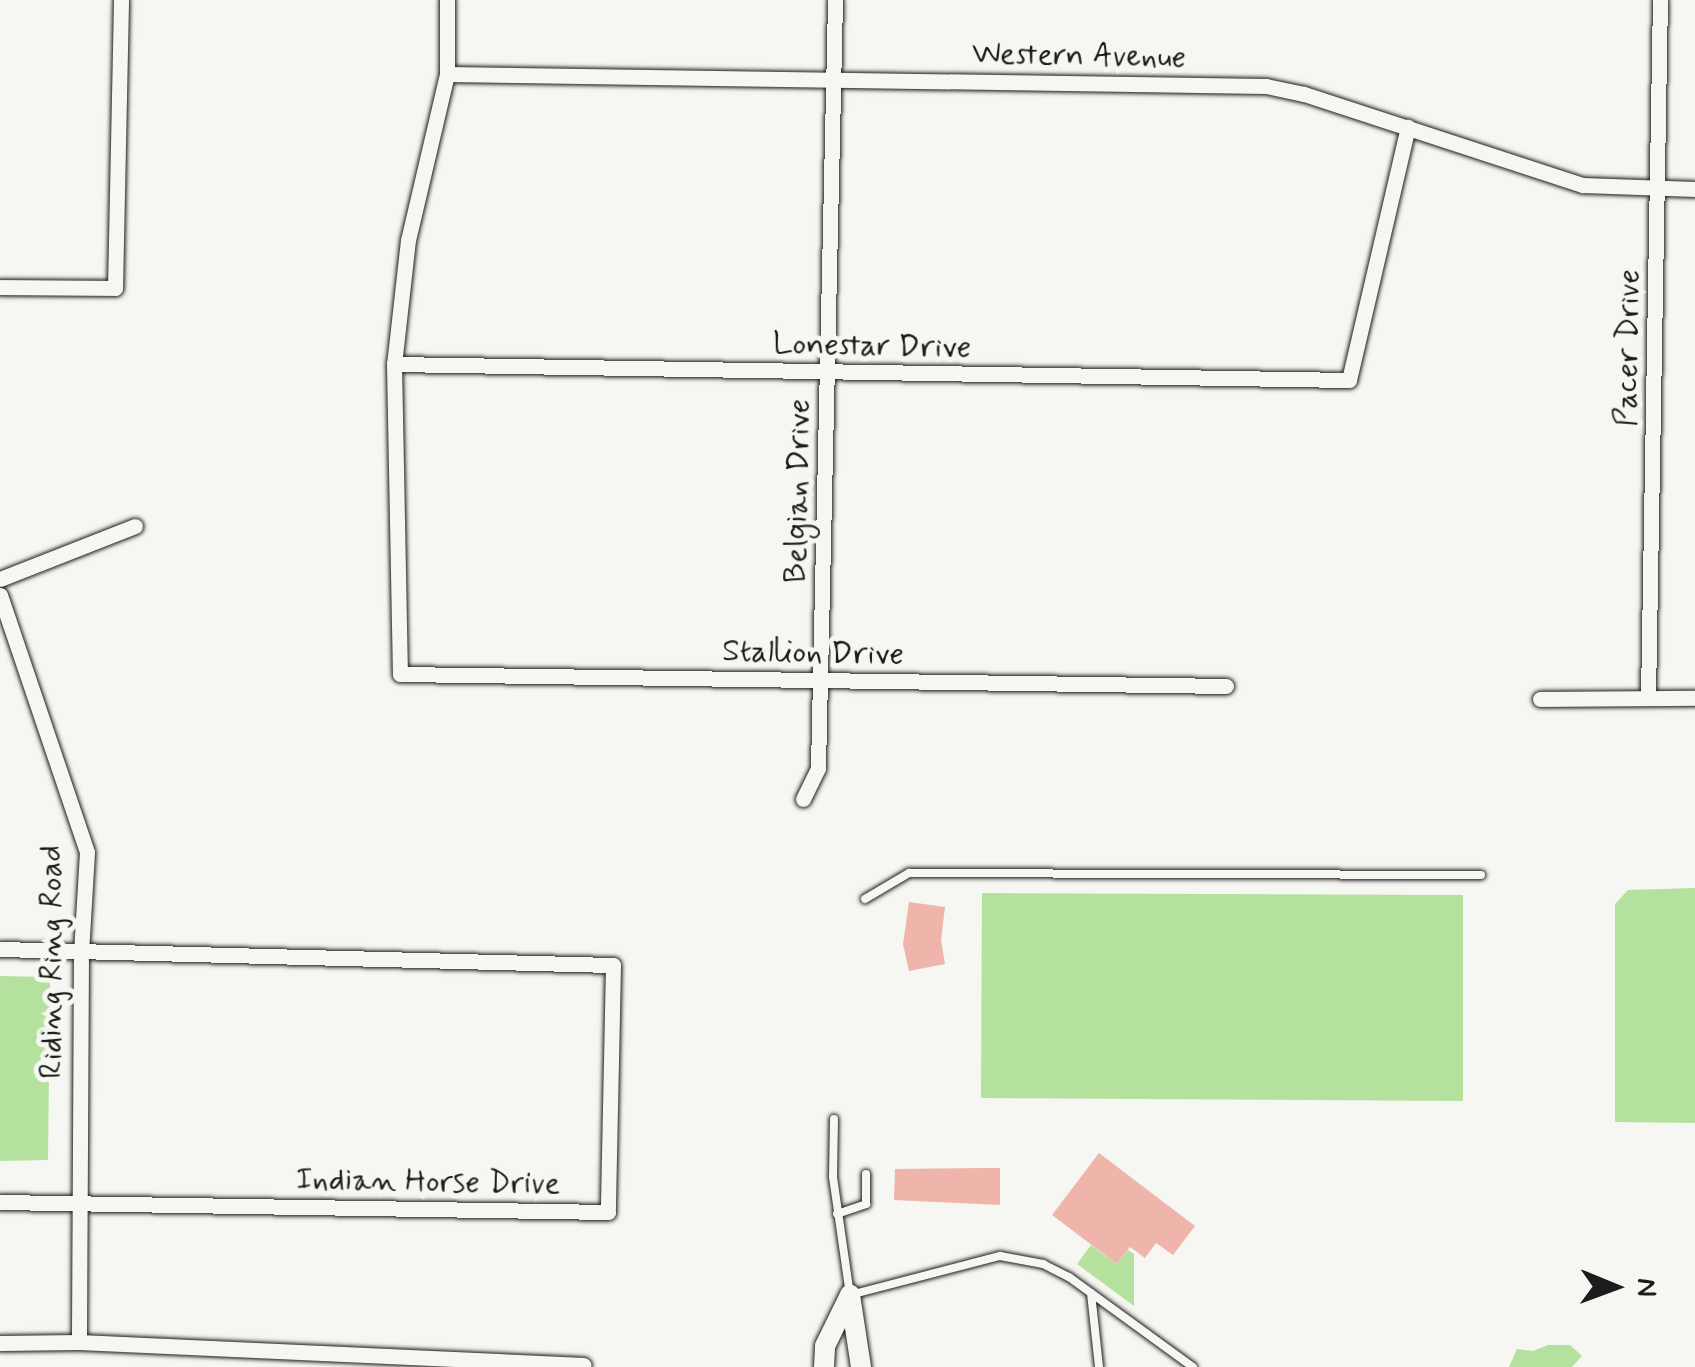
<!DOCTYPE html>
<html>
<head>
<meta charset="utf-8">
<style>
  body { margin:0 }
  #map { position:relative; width:1695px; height:1367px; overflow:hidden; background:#f6f6f2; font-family:Mynerve,sans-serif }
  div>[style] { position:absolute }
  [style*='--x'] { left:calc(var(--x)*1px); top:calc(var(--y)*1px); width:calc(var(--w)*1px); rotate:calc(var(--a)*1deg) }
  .green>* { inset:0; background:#b4e19e }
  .building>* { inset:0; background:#efb5aa }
  .roads { filter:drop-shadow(0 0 2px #1c1c1c) drop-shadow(0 0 2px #1c1c1c) }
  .service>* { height:8px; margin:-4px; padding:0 4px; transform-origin:4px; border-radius:4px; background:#f6f6f2 }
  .minor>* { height:15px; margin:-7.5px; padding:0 7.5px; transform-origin:7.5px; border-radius:7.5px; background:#f6f6f2 }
  .tertiary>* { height:20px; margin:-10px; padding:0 10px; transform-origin:10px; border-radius:10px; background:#f6f6f2 }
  span { translate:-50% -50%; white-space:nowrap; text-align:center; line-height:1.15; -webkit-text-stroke:10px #f6f6f2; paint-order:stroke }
  .street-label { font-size:32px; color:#1c1c1c }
  .north { position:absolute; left:1565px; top:1237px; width:100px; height:100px; -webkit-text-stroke:8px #f6f6f2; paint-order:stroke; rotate:91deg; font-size:28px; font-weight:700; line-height:40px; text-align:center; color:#1c1c1c }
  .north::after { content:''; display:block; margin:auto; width:35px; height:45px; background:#1c1c1c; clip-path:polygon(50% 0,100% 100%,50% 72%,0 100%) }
</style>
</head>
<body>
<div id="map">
  <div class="green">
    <div style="clip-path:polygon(1695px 888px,1695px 1123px,1615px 1122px,1615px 904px,1628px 890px)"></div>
    <div style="clip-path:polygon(982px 893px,1463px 895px,1463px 1101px,981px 1098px)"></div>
    <div style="clip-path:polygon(0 976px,46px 977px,50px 983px,48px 1160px,0 1161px)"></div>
    <div style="clip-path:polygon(1091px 1245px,1117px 1264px,1128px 1250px,1134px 1254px,1134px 1306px,1077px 1264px)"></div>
    <div style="clip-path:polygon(1548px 1345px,1570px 1345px,1582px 1356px,1572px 1367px,1509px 1367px,1517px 1349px,1533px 1351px)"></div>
  </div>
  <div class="building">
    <div style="clip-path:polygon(909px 902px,945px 907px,941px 940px,945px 964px,909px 971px,903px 944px)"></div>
    <div style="clip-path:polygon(1099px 1153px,1195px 1226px,1173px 1255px,1156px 1243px,1145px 1258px,1130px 1247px,1117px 1264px,1052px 1215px)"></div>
    <div style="clip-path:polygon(982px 1168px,1000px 1168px,1000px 1205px,894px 1200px,895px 1169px)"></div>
  </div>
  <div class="roads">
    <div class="service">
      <div style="--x:865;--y:899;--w:51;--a:-30.6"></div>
      <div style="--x:909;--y:873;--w:572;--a:0.2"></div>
      <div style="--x:834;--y:1119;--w:58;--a:91"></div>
      <div style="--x:833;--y:1177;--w:119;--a:81.8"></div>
      <div style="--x:850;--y:1295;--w:155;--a:-14.6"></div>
      <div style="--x:1000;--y:1256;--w:44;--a:10.5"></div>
      <div style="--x:1043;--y:1264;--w:29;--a:27"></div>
      <div style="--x:1069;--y:1277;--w:153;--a:36"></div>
      <div style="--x:837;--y:1214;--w:31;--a:-19"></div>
      <div style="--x:866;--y:1204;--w:30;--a:-90"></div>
      <div style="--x:1091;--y:1293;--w:74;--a:83.8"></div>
    </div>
    <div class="minor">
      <div style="--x:447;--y:0;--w:74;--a:90"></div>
      <div style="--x:447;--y:74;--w:171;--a:103.2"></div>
      <div style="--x:408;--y:240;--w:125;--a:96.4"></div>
      <div style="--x:394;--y:364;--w:310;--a:88.9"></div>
      <div style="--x:400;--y:674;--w:826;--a:0.83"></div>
      <div style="--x:447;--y:74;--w:819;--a:0.84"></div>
      <div style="--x:1266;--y:86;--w:39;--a:12"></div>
      <div style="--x:1304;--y:94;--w:293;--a:18.1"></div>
      <div style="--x:1583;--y:185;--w:112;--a:2"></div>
      <div style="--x:0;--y:287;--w:115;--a:0.5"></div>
      <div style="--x:115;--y:288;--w:288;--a:-88.8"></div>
      <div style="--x:394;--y:364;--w:955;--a:0.96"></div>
      <div style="--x:1349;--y:380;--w:260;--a:-76.9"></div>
      <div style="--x:0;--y:579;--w:145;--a:-21.4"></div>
      <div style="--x:0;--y:595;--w:271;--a:71.3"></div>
      <div style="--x:87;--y:852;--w:100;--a:93.4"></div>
      <div style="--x:81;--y:952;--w:390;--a:90.3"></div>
      <div style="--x:1648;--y:698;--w:698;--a:-89.02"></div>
      <div style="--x:1540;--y:699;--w:155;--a:-0.4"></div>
      <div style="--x:803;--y:799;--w:34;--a:-64"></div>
      <div style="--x:818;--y:768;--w:768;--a:-88.73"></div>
      <div style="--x:0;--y:949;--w:613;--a:1.5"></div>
      <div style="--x:613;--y:965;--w:247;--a:91.2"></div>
      <div style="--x:608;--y:1212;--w:608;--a:-179.06"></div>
      <div style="--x:0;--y:1343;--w:79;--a:-0.7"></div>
      <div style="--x:79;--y:1342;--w:505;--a:2.61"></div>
    </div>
    <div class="tertiary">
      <div style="--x:850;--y:1295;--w:73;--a:81.3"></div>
      <div style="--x:824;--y:1367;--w:21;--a:-87"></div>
      <div style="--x:825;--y:1346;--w:57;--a:-63.9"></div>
    </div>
  </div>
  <div class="street-label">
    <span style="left:1079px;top:56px;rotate:1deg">Western Avenue</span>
    <span style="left:872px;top:346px;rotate:1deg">Lonestar Drive</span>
    <span style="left:1628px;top:348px;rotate:-89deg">Pacer Drive</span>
    <span style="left:798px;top:491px;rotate:-89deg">Belgian Drive</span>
    <span style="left:813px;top:653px;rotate:1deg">Stallion Drive</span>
    <span style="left:52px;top:962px;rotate:-90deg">Riding Ring Road</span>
    <span style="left:428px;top:1182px;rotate:1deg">Indian Horse Drive</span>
  </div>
  <div class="north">N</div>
</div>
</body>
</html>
